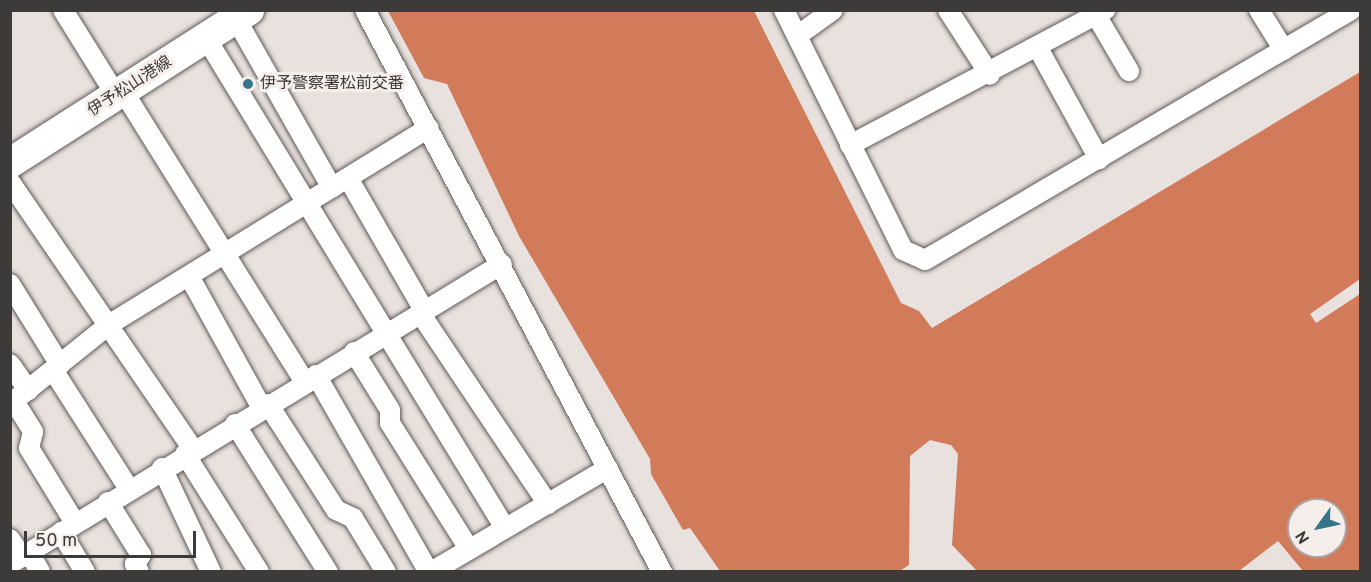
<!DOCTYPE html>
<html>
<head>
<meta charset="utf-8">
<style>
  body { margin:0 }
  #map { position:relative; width:1371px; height:582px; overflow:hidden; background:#e8e1de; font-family:Overpass,"Noto Sans JP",sans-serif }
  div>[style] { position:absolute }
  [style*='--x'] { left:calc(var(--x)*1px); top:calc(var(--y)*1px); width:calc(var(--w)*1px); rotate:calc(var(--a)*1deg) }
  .water>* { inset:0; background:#d17b5b }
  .roads { filter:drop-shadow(0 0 2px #5f5957) drop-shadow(0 0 2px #5f5957) }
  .minor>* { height:20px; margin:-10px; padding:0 10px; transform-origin:10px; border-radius:10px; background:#fff }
  .primary>* { height:30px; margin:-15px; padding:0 15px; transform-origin:15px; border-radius:15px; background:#fff }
  .dots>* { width:16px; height:16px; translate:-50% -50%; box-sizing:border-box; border:3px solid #f5eeeb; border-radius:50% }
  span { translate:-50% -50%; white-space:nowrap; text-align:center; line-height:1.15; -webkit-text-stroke:6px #f5eeeb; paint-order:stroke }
  .poi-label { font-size:16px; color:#3d3b3a }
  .left { translate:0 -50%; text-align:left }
  .street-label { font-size:16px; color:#3d3b3a }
  .frame { position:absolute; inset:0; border:12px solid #3d3b3a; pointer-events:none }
  .north { position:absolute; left:1287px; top:498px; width:60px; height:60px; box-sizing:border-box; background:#f5eeeb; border:2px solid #aba6a4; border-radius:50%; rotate:237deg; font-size:16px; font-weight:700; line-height:24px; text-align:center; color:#3d3b3a }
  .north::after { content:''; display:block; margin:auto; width:21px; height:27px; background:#347588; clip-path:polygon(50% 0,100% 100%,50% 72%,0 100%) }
  .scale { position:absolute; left:24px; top:531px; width:172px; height:27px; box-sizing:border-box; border:3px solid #3d3b3a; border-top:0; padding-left:8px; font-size:18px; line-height:21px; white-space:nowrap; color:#3d3b3a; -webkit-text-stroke:4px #f5eeeb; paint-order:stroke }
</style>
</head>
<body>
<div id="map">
  <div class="water">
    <div style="clip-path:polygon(evenodd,388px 11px,754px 11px,901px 303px,919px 311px,932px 328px,1360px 72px,1360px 279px,1310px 314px,1316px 323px,1360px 294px,1360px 571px,1303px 571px,1278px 541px,1239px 571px,976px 570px,952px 545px,958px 454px,951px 445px,930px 440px,910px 456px,909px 565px,898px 572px,720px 571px,690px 528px,683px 530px,651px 474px,650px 459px,519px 236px,447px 84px,424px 78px,388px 11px,1299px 510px,1335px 510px,1335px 546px,1299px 546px,1299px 510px)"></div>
  </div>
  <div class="roads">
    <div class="minor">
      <div style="--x:63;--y:10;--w:100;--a:58.1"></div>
      <div style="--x:365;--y:10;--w:636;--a:62.14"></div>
      <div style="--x:784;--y:10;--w:268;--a:63.6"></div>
      <div style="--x:903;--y:250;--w:24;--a:24"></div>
      <div style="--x:925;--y:260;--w:494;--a:-30.4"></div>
      <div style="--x:948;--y:10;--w:77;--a:57.1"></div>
      <div style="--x:1093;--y:10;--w:71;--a:59.5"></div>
      <div style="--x:1259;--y:10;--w:47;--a:58"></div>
      <div style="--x:236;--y:19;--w:194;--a:60.4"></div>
      <div style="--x:797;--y:36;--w:44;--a:-35.8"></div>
      <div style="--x:206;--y:38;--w:574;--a:58.61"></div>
      <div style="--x:1038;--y:48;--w:127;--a:61.2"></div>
      <div style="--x:123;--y:91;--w:343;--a:58"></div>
      <div style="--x:850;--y:145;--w:289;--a:-27.9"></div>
      <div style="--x:348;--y:178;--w:152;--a:60.1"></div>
      <div style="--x:10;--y:182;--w:324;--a:55.6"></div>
      <div style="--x:189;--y:276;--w:151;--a:61.1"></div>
      <div style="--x:10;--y:284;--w:95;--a:58.3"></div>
      <div style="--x:420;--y:313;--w:230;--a:56.2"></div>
      <div style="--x:354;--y:352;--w:68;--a:58.2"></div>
      <div style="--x:390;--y:410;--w:13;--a:90"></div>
      <div style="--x:390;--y:423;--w:149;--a:57.9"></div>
      <div style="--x:10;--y:364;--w:32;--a:55"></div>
      <div style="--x:53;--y:370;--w:141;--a:57.4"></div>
      <div style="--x:316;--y:375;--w:227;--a:60.2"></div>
      <div style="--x:14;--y:401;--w:36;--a:58"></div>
      <div style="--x:33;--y:432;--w:16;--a:104"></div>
      <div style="--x:29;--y:448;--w:88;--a:58.5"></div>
      <div style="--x:10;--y:404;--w:128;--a:-38.7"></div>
      <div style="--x:110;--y:324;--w:374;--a:-31.6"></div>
      <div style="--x:268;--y:404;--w:126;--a:57.3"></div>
      <div style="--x:336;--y:510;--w:19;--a:25"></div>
      <div style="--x:353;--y:518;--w:63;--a:58.6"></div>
      <div style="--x:235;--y:424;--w:175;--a:57.9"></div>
      <div style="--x:185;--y:454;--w:139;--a:57.9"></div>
      <div style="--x:162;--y:468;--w:115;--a:64.8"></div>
      <div style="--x:108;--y:502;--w:62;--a:58.1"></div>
      <div style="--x:141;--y:555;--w:11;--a:124"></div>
      <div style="--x:135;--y:564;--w:9;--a:63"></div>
      <div style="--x:61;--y:532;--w:47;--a:59"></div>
      <div style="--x:10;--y:539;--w:22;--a:56"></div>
      <div style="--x:29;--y:552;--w:23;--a:61"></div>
      <div style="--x:10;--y:564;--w:576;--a:-31.37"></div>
      <div style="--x:431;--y:572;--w:205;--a:-30.4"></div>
    </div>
    <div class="primary">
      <div style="--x:10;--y:163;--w:284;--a:-32.6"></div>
    </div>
  </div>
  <div class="dots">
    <div style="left:248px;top:84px;background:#347588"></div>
  </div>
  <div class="poi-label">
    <span class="left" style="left:260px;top:84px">伊予警察署松前交番</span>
  </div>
  <div class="street-label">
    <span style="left:130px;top:87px;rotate:-33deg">伊予松山港線</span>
  </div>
  <div class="frame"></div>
  <div class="north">N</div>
  <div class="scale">50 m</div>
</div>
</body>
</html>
